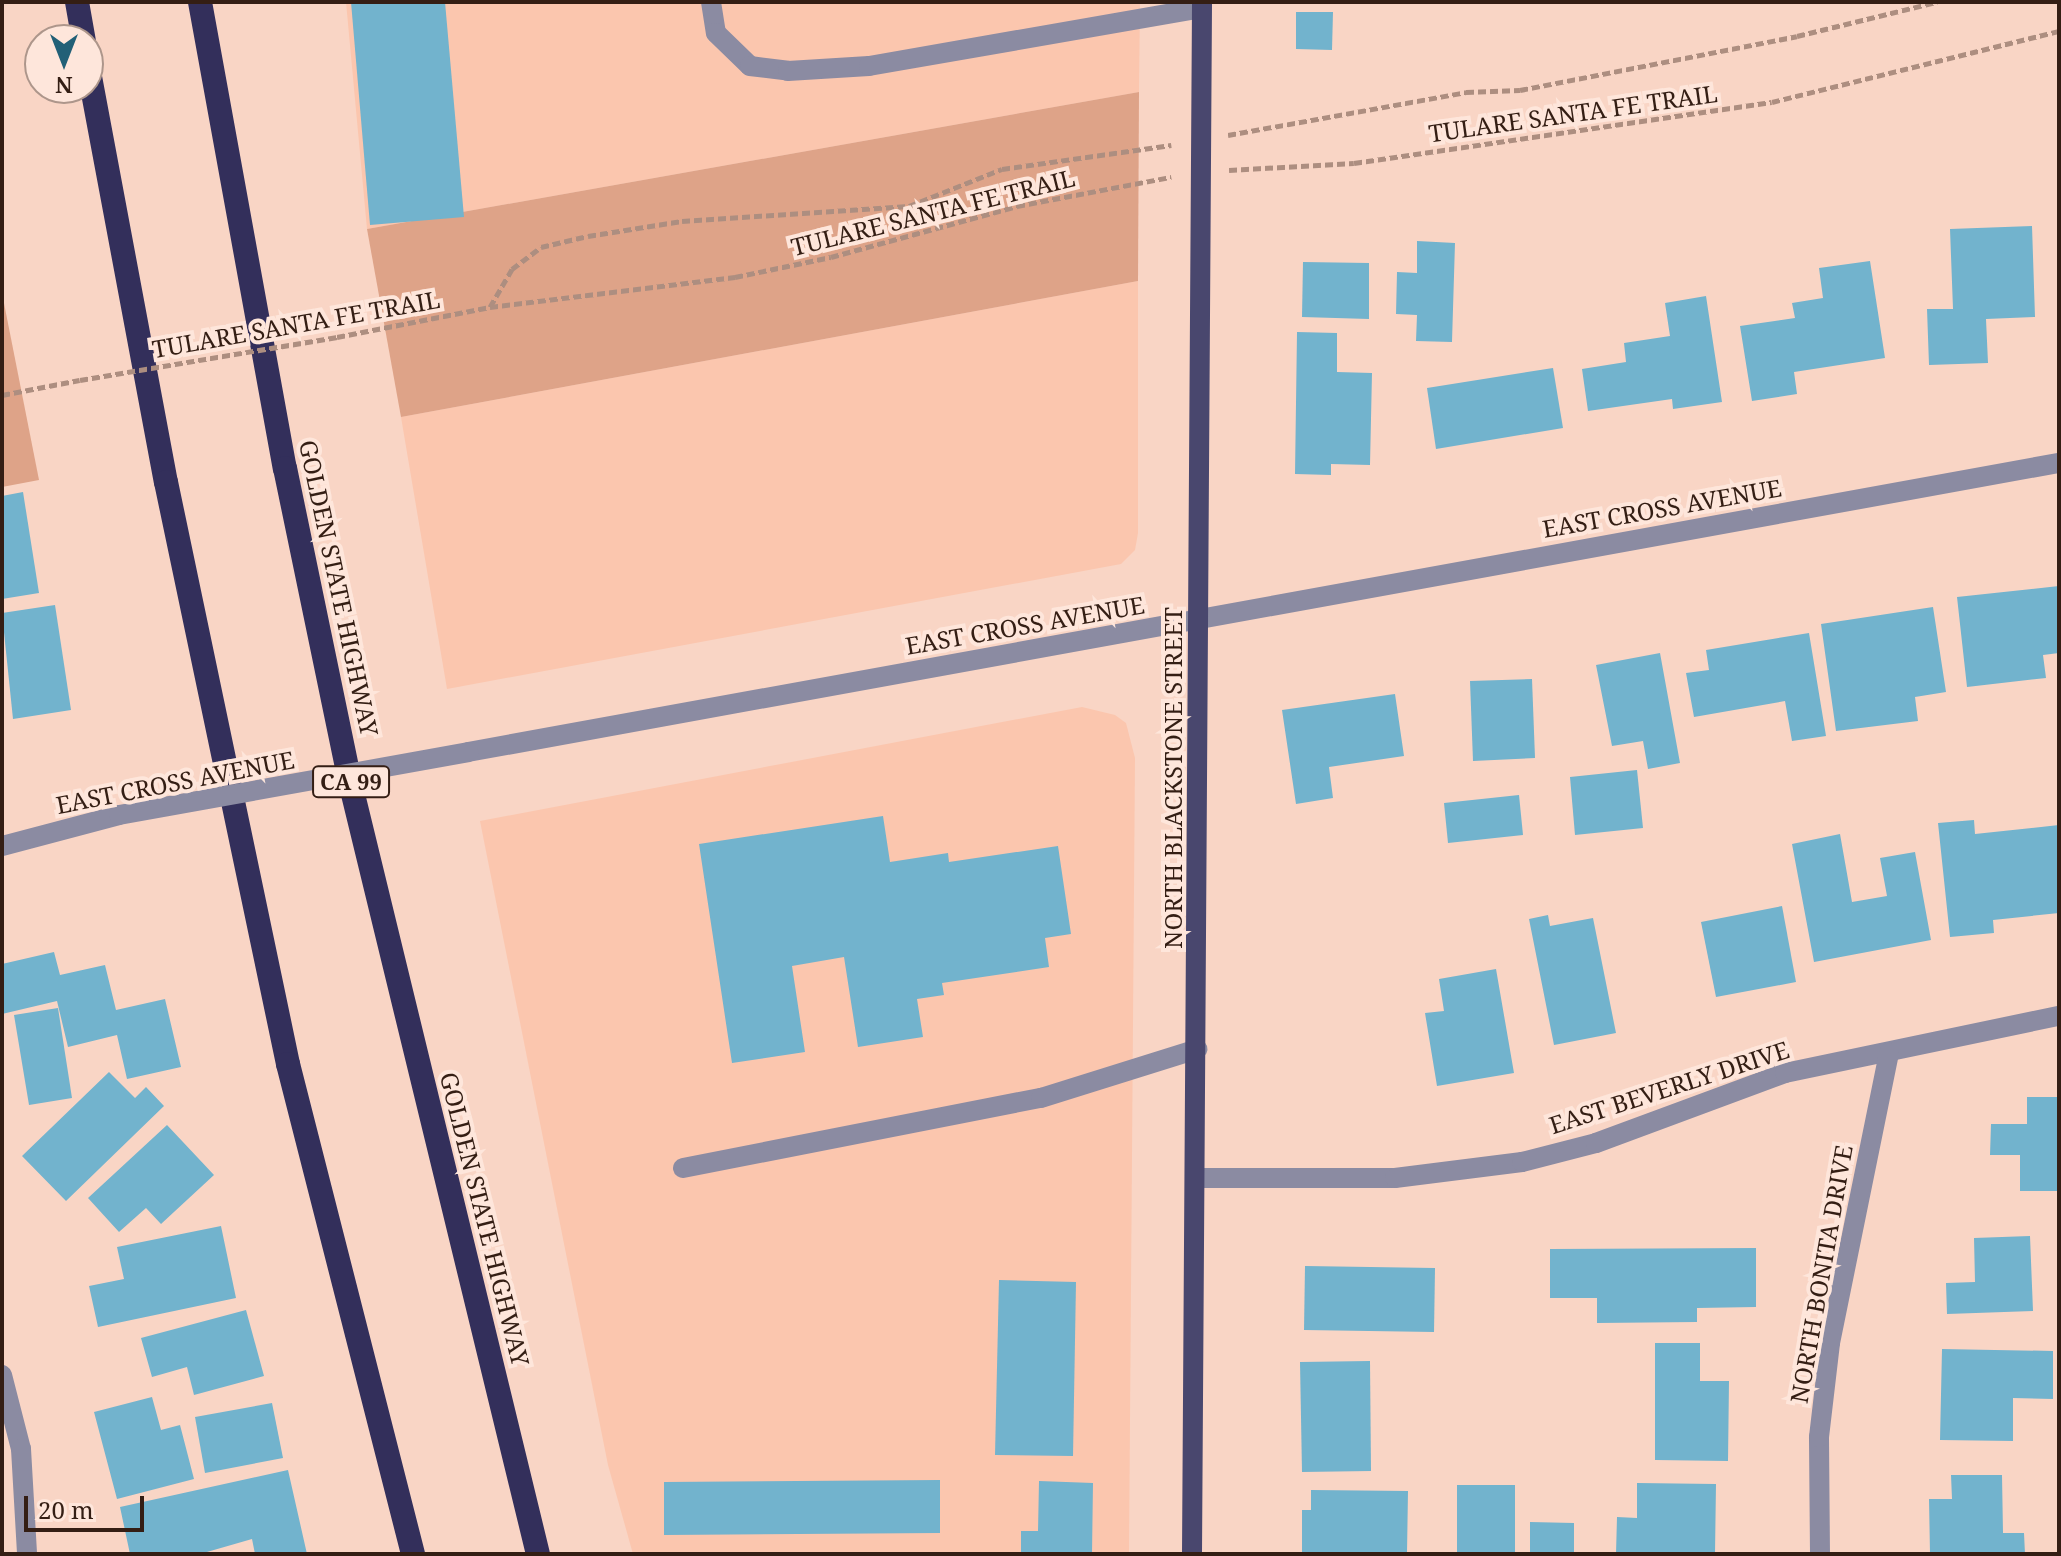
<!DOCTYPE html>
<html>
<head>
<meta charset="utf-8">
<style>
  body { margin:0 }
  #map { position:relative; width:2061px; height:1556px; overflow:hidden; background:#f9d5c5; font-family:"Noto Serif",serif }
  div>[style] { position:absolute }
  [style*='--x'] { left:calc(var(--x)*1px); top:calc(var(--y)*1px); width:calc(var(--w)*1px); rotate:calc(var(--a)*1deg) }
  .built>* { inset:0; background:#fbc6ae }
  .green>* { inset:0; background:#dea388 }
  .building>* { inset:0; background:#72b3cd }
  .path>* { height:5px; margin-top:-2.5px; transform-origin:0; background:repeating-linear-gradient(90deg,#ad8e80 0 8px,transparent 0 12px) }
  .minor>* { height:20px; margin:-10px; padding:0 10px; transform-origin:10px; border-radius:10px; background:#8b8ba2 }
  .major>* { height:20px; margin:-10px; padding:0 10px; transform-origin:10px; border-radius:10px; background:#49476e }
  .highway>* { height:24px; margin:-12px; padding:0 12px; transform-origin:12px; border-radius:12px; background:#332f5b }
  .path-bridge>* { height:5px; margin-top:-2.5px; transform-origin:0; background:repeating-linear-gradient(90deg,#ad8e80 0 8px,transparent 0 12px) }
  .minor-bridge>* { height:20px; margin:-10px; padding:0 10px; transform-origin:10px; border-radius:10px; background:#8b8ba2 }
  span { translate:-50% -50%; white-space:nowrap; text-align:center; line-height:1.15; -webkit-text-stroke:8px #fee6db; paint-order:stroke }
  .shield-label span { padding:2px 6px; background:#fee6db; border:2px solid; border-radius:6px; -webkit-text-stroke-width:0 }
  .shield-label { font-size:22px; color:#341e14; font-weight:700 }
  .street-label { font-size:24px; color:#341e14 }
  .frame { position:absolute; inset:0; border:4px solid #341e14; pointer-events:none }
  .north { position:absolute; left:24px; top:24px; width:80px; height:80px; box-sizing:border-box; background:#fee6db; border:2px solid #ad968b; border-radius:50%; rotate:180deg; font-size:22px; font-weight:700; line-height:32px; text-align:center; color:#341e14 }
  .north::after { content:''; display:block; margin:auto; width:28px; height:36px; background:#226077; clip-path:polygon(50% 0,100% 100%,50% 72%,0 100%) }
  .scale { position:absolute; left:24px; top:1496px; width:120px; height:36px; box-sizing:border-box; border:4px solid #341e14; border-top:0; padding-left:10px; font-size:24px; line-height:28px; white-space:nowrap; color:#341e14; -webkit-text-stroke:6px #fee6db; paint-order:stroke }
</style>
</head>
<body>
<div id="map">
  <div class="built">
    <div style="clip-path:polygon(346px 2px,1140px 2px,1139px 92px,367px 229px)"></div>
    <div style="clip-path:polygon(1138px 281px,1138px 533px,1135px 550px,1121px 564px,447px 689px,401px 417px)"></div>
    <div style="clip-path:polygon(1082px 707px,1115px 715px,1126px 723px,1135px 758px,1129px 1554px,633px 1554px,608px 1465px,480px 821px)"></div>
  </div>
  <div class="green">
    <div style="clip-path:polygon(1139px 92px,1138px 281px,401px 417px,367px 229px)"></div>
    <div style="clip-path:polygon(2px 293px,39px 480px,2px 487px)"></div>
  </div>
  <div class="building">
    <div style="clip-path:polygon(351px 2px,445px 2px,464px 217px,370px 225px)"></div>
    <div style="clip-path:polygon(1296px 12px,1333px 12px,1332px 50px,1296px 49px)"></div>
    <div style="clip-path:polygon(2032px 226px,2035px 317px,1986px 319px,1988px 363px,1929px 365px,1927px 309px,1953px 309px,1950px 229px)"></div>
    <div style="clip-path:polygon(1417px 241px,1455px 243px,1452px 342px,1416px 341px,1417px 315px,1396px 314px,1397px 272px,1417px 273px)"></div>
    <div style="clip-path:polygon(1870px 261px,1885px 358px,1794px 372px,1797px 394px,1752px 401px,1740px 326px,1795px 318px,1792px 303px,1823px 298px,1819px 268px)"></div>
    <div style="clip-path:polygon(1303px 262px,1369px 263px,1369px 319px,1302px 317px)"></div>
    <div style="clip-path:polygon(1706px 296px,1722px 402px,1673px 409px,1672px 399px,1588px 411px,1582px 369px,1626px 362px,1624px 343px,1670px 336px,1665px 303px)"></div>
    <div style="clip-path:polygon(1297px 332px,1337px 333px,1337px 372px,1372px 373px,1370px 465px,1331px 464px,1331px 475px,1295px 474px)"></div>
    <div style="clip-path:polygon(1553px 368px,1563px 428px,1436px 449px,1427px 388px)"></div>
    <div style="clip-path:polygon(23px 492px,39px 593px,2px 599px,2px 496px)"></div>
    <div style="clip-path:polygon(2059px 586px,2059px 653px,2043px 655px,2046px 678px,1967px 687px,1957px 597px)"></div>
    <div style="clip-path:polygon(55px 605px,71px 710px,13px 719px,2px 613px)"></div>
    <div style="clip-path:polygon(1933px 607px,1946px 692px,1915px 697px,1918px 721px,1836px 731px,1821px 624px)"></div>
    <div style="clip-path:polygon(1809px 633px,1826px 736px,1792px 741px,1785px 701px,1694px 717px,1686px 673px,1709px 670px,1706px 650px)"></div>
    <div style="clip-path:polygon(1660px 653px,1680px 763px,1648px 769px,1643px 741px,1612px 746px,1596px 665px)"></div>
    <div style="clip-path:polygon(1532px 679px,1535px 758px,1473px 761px,1470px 681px)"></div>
    <div style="clip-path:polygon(1395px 694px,1404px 756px,1329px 767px,1333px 798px,1296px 804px,1282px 710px)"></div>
    <div style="clip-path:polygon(1637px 770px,1643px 828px,1575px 835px,1570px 777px)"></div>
    <div style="clip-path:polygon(1519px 795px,1523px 835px,1448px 843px,1444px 803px)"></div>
    <div style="clip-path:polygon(883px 816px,890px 862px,948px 853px,949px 862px,1058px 846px,1071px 934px,1045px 938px,1049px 967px,942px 983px,944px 995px,917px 999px,923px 1037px,858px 1047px,844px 957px,792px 966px,805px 1052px,732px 1063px,699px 844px)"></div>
    <div style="clip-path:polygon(1974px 820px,1975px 834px,2059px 825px,2059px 913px,1993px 920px,1994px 933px,1950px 937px,1938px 823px)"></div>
    <div style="clip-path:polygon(1840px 834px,1852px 902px,1887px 896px,1880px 858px,1915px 852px,1931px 940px,1814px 962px,1792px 844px)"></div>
    <div style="clip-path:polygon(1782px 906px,1796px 982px,1716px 997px,1701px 922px)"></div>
    <div style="clip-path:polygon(1548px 915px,1550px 926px,1593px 918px,1616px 1033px,1554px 1045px,1529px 919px)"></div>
    <div style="clip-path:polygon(54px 952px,60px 975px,105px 965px,116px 1010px,165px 999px,181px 1067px,127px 1079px,117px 1035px,68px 1047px,57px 1001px,2px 1014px,2px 964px)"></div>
    <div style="clip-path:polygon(1496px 969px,1514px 1073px,1437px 1086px,1425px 1013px,1444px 1011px,1439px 979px)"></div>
    <div style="clip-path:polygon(58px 1008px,72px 1098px,29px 1105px,14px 1015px)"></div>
    <div style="clip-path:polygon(109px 1072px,135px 1098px,146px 1087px,164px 1106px,66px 1201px,22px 1156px)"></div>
    <div style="clip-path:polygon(2027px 1097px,2059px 1097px,2059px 1191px,2020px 1191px,2020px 1155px,1990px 1155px,1991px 1124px,2027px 1124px)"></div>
    <div style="clip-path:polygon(167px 1125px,214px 1175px,161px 1224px,146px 1208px,119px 1232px,88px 1198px)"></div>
    <div style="clip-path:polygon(221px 1226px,236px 1298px,98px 1327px,89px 1286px,124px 1279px,117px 1247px)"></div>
    <div style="clip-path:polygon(2030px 1236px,2033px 1311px,1947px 1314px,1946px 1283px,1975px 1282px,1974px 1238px)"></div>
    <div style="clip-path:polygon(1756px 1248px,1756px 1307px,1697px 1308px,1697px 1322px,1597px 1323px,1597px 1298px,1550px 1298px,1550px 1249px)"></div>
    <div style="clip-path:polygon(1305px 1266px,1435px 1268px,1434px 1332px,1304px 1330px)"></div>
    <div style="clip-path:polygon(999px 1280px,1076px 1282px,1073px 1456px,995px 1455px)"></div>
    <div style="clip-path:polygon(246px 1310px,264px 1376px,194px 1395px,187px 1367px,152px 1377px,141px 1338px)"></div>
    <div style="clip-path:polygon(1655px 1343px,1700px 1343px,1700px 1381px,1729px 1381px,1728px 1461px,1655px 1460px)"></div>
    <div style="clip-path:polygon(1942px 1349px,2053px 1351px,2053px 1399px,2013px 1398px,2013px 1441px,1940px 1440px)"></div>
    <div style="clip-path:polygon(1370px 1361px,1371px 1471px,1302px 1472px,1300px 1362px)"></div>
    <div style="clip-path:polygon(152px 1397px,161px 1430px,180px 1425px,194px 1479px,117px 1499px,94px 1412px)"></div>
    <div style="clip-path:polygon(272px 1403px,283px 1458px,205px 1473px,195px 1417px)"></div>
    <div style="clip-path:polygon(288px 1470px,307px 1554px,255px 1554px,252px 1539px,200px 1554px,130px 1554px,120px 1507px)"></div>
    <div style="clip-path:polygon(1951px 1475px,2002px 1475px,2003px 1533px,2024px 1533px,2025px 1554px,1930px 1554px,1929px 1499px,1952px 1499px)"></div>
    <div style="clip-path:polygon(940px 1480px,940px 1533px,664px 1535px,664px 1482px)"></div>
    <div style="clip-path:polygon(1039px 1481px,1093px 1483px,1092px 1554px,1021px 1554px,1021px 1531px,1038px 1531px)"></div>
    <div style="clip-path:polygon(1637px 1483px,1716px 1484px,1715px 1554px,1616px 1554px,1617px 1517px,1637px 1518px)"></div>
    <div style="clip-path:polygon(1457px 1485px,1515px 1485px,1515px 1552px,1457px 1552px)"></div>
    <div style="clip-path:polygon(1311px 1490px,1408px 1491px,1407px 1554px,1302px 1554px,1302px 1510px,1311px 1510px)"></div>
    <div style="clip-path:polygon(1530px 1522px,1574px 1523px,1574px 1554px,1530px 1554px)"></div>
  </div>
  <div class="path">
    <div style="--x:1228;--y:135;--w:242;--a:-10.2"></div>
    <div style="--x:1466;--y:92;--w:54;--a:-2.1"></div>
    <div style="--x:1520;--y:90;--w:282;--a:-11"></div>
    <div style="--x:1797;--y:36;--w:144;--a:-13.7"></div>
    <div style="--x:1229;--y:170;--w:125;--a:-3.2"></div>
    <div style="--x:1354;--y:163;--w:422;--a:-8.3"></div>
    <div style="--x:1772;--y:102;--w:296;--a:-13.9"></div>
    <div style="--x:490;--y:307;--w:44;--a:-59.9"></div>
    <div style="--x:512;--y:269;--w:36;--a:-37"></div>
    <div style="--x:541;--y:247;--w:48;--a:-13.2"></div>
    <div style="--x:588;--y:236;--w:95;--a:-9.1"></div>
    <div style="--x:682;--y:221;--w:227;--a:-3.8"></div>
    <div style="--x:909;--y:206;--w:100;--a:-21.7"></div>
    <div style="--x:1002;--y:169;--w:171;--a:-8.1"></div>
    <div style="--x:337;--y:337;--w:156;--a:-11.1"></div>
    <div style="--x:490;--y:307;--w:247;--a:-7"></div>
    <div style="--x:735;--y:277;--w:98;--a:-11.8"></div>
    <div style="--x:831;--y:257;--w:193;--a:-15.3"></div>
    <div style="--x:1017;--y:206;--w:157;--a:-10.7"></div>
    <div style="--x:2;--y:395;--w:79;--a:-10.9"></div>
  </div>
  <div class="minor">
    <div style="--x:711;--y:2;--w:31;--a:81"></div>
    <div style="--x:716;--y:33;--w:47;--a:44.1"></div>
    <div style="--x:750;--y:66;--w:38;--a:7"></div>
    <div style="--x:788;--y:71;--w:81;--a:-3.5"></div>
    <div style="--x:869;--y:66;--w:337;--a:-9.9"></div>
    <div style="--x:468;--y:752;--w:1617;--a:-10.3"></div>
    <div style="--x:2;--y:846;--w:121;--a:-14.8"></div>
    <div style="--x:683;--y:1168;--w:365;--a:-11.1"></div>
    <div style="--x:1041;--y:1098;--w:164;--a:-17.4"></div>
    <div style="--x:1195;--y:1178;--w:200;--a:0"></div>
    <div style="--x:1395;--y:1178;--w:128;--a:-7.2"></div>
    <div style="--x:1522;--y:1162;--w:76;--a:-14.4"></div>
    <div style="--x:1596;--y:1143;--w:202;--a:-20.3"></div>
    <div style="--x:1785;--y:1073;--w:280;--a:-11.8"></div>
    <div style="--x:2;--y:1375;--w:76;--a:75.6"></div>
    <div style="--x:21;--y:1449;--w:105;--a:86.7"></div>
    <div style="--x:1820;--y:1554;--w:117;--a:-90.5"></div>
    <div style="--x:1819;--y:1437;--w:95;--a:-83.3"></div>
    <div style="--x:1830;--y:1343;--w:296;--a:-78.5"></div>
  </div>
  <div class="major">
    <div style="--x:1192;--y:1554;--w:1552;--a:-89.63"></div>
  </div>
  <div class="highway">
    <div style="--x:77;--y:2;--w:39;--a:80"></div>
    <div style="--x:200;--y:2;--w:474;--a:79.7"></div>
    <div style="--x:285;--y:468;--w:325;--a:78.3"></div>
    <div style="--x:351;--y:786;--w:790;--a:76.32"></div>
    <div style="--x:88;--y:66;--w:423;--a:79.4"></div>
    <div style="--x:166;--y:482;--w:595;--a:78.16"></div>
    <div style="--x:288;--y:1064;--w:506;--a:75.69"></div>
  </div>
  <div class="path-bridge">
    <div style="--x:80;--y:380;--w:261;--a:-9.5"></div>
  </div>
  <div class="minor-bridge">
    <div style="--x:119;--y:815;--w:355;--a:-10.2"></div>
  </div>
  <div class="shield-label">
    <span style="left:351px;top:782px">CA 99</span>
  </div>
  <div class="street-label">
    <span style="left:1573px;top:113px;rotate:-8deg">TULARE SANTA FE TRAIL</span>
    <span style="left:933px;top:212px;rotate:-14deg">TULARE SANTA FE TRAIL</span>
    <span style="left:296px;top:324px;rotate:-10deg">TULARE SANTA FE TRAIL</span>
    <span style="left:1662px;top:508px;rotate:-10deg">EAST CROSS AVENUE</span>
    <span style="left:339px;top:588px;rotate:78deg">GOLDEN STATE HIGHWAY</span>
    <span style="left:1025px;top:625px;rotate:-10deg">EAST CROSS AVENUE</span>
    <span style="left:1173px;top:778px;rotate:-90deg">NORTH BLACKSTONE STREET</span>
    <span style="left:175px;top:782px;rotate:-11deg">EAST CROSS AVENUE</span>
    <span style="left:1669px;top:1087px;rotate:-18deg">EAST BEVERLY DRIVE</span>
    <span style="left:485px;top:1219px;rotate:76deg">GOLDEN STATE HIGHWAY</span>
    <span style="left:1821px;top:1274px;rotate:-80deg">NORTH BONITA DRIVE</span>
  </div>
  <div class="frame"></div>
  <div class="north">N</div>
  <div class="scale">20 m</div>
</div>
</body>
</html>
